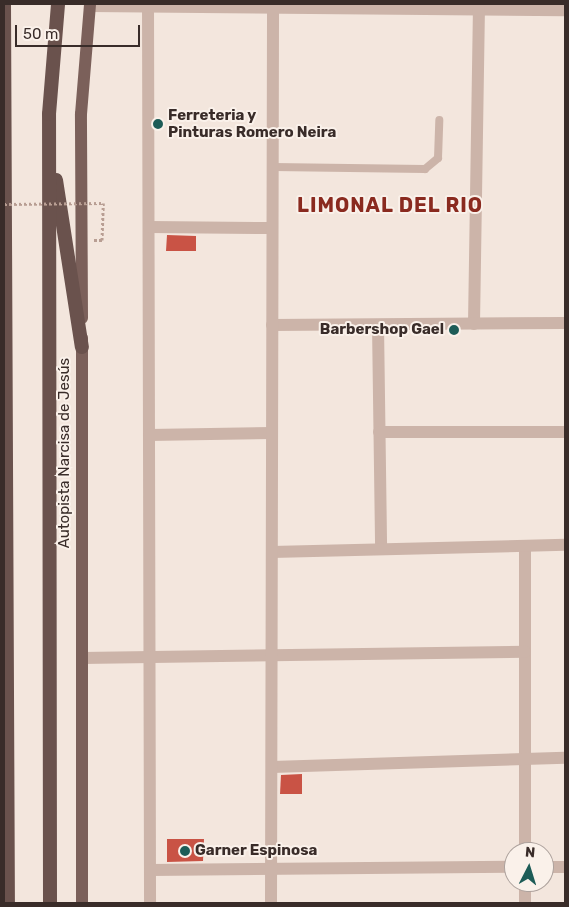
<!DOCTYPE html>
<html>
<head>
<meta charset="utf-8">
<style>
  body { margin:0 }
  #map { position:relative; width:569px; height:907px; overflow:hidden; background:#f3e6dd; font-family:Rubik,sans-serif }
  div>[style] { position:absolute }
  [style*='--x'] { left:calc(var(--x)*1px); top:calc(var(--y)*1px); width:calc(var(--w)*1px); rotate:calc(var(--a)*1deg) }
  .building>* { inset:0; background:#c95345 }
  .path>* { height:3px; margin-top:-1.5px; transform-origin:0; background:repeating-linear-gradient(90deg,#b89e93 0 2.5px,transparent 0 5px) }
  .service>* { height:8px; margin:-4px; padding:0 4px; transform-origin:4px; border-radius:4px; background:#ccb4a9 }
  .minor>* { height:12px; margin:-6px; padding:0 6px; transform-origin:6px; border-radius:6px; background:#ccb4a9 }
  .primary>* { height:12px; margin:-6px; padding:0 6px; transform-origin:6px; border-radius:6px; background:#7b605a }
  .trunk>* { height:14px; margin:-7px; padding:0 7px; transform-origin:7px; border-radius:7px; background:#6a524d }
  .path-bridge>* { height:3px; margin-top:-1.5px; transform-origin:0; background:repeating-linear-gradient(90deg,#b89e93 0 2.5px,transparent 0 5px) }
  .dots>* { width:14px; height:14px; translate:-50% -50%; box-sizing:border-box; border:2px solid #faf1ea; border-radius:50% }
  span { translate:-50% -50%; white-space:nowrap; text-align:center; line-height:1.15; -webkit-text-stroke:4px #faf1ea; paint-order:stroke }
  .poi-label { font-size:15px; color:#392c29; font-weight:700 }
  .left { translate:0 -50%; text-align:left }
  .right { translate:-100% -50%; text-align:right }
  .street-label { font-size:15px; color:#392c29 }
  .district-label { font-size:20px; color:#8a2a1f; font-weight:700; letter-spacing:1px }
  .frame { position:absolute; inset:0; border:5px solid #392c29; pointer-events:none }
  .north { position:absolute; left:504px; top:842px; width:50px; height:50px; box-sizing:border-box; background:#faf1ea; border:1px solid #ada29d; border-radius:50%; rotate:5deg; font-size:14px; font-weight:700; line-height:20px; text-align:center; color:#392c29 }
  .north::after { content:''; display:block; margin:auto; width:18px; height:22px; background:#1d5c57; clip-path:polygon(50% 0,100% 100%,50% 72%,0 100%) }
  .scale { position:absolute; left:15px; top:25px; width:125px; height:22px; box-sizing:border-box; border:2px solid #392c29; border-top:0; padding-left:6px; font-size:15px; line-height:18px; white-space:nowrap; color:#392c29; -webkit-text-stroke:4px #faf1ea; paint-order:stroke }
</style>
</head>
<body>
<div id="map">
  <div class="building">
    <div style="clip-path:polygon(167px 235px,196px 236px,196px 251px,166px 251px)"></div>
    <div style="clip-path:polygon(302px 774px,302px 794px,280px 794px,281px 775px)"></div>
    <div style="clip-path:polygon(167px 839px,204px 839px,203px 861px,167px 862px)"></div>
  </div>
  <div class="path">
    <div style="--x:94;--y:240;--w:8;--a:0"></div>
    <div style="--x:102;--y:240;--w:37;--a:-88"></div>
  </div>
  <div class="service">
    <div style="--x:273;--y:167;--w:152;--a:0.8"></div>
    <div style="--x:425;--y:169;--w:17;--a:-40"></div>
    <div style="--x:438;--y:158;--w:38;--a:-88"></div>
  </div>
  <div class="minor">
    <div style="--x:148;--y:4;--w:899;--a:89.87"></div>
    <div style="--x:90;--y:6;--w:475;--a:0.5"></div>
    <div style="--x:149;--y:227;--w:123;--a:0.5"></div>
    <div style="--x:474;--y:324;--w:315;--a:-89.1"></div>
    <div style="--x:272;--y:325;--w:293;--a:-0.4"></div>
    <div style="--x:378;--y:325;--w:224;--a:89.2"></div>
    <div style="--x:379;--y:432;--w:186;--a:0"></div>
    <div style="--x:149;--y:435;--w:123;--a:-0.9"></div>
    <div style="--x:525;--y:546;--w:306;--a:90"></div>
    <div style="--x:272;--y:552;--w:293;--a:-1.4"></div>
    <div style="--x:82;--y:658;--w:443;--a:-0.8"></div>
    <div style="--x:272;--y:767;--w:293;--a:-1.8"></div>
    <div style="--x:544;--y:867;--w:21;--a:0"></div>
    <div style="--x:150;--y:870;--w:364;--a:-0.5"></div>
    <div style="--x:525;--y:882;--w:21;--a:90"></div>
    <div style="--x:271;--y:903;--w:899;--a:-89.87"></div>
  </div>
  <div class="primary">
    <div style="--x:82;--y:318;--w:204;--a:-90.3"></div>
    <div style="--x:81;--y:114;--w:110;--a:-85.3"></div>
    <div style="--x:82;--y:338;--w:565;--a:90"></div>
  </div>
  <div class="trunk">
    <div style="--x:4;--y:4;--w:899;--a:89.75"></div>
    <div style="--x:56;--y:180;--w:169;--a:81.2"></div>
    <div style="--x:50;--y:903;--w:789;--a:-90.07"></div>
    <div style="--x:49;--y:114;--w:110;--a:-85.3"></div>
  </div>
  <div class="path-bridge">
    <div style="--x:4;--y:204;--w:99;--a:-0.6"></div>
  </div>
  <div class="dots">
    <div style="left:158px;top:124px;background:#1d5c57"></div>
    <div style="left:454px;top:330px;background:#1d5c57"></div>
    <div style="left:185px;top:851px;background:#1d5c57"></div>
  </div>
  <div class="poi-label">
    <span class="left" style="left:168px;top:124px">Ferreteria y<br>Pinturas Romero Neira</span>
    <span class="right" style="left:444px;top:330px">Barbershop Gael</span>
    <span class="left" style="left:195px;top:851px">Garner Espinosa</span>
  </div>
  <div class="street-label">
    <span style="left:65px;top:453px;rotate:-90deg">Autopista Narcisa de Jesús</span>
  </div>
  <div class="district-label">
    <span style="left:390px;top:205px">LIMONAL DEL RIO</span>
  </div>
  <div class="frame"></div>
  <div class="north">N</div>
  <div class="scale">50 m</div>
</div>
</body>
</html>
